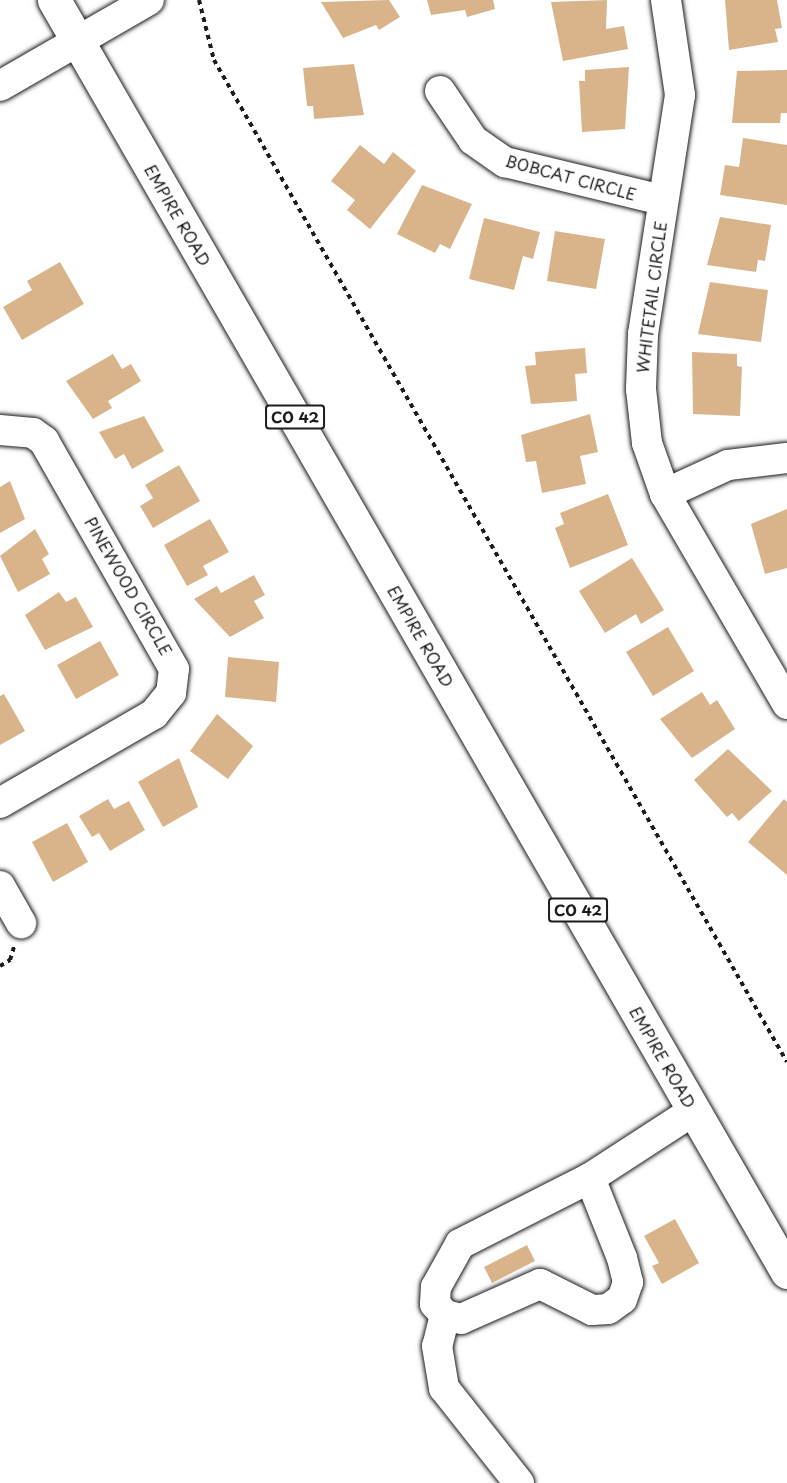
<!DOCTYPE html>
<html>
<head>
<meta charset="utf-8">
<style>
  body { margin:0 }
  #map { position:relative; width:787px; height:1483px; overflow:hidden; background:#fff; font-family:"Playpen Sans",sans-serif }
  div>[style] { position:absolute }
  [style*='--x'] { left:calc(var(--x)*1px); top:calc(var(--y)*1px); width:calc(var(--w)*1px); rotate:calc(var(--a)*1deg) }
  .building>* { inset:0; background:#d9b48a }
  .path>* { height:4px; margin-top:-2px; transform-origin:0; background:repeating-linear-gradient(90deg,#1c1c1c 0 4.5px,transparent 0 9px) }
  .roads { filter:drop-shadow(0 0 2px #1c1c1c) drop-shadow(0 0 2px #1c1c1c) }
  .minor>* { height:30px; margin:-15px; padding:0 15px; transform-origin:15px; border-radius:15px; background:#fff }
  .major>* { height:33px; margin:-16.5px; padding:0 16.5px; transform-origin:16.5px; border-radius:16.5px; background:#fff }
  span { translate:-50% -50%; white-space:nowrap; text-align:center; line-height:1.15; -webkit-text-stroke:6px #fff; paint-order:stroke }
  .shield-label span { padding:2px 4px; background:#fff; border:2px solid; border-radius:4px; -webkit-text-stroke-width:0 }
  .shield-label { font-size:15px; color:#1c1c1c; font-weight:700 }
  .street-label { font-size:16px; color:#1c1c1c }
</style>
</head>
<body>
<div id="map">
  <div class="building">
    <div style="clip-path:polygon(389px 0,400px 17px,379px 30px,376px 25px,343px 38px,321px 2px)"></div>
    <div style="clip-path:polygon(427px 0,493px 0,495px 9px,467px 17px,465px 10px,431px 15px)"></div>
    <div style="clip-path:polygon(607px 0,606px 29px,624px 26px,628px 49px,563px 61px,551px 2px)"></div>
    <div style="clip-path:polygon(725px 0,777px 0,782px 28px,775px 29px,778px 42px,729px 50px)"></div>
    <div style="clip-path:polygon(354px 64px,364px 115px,314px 119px,313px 106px,307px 106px,303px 68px)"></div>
    <div style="clip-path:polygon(629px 67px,625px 129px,582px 132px,579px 81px,585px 81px,585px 70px)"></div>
    <div style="clip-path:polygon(787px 70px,787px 113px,781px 113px,780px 123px,732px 123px,737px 71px)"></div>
    <div style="clip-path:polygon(743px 138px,787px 145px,787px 205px,720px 195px,725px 165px,739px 167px)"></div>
    <div style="clip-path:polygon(360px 145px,384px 164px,393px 152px,416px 171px,370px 229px,347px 210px,355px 200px,331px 181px)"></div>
    <div style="clip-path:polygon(422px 185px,472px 204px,450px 249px,440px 244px,435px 253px,397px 234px)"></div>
    <div style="clip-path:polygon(720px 217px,771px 225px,765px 261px,758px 260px,756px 272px,707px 265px)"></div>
    <div style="clip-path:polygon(484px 218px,540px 232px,533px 259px,523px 256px,514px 290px,469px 279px)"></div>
    <div style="clip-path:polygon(555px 231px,605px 239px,596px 289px,547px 281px)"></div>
    <div style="clip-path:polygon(60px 262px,84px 304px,22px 340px,3px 307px,32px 290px,27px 281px)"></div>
    <div style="clip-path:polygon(710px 282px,768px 290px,761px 342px,698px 334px)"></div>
    <div style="clip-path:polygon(585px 348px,587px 373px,575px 374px,577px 401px,531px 404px,525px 366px,536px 365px,535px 352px)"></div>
    <div style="clip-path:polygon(692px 352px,737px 354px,737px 366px,742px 367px,740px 416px,693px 414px)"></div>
    <div style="clip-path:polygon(113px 354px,122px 369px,131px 364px,141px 381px,108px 401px,112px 408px,93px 419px,66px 381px)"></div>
    <div style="clip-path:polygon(590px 414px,598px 452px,580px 456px,586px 484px,542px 493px,536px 461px,526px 462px,521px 435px)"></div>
    <div style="clip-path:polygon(144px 416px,164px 451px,132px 469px,124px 454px,115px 459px,99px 432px)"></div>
    <div style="clip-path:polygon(179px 465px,200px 501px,153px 528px,140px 506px,153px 498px,145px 485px)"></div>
    <div style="clip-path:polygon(10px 481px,25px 519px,0 533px,0 487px)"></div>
    <div style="clip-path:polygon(608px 494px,628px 545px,570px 568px,555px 528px,564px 524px,560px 513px)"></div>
    <div style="clip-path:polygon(787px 509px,787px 568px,765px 574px,751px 524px)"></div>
    <div style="clip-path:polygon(210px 519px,229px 552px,203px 566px,208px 575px,187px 586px,164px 545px)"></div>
    <div style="clip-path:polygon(35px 529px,49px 554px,42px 559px,50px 574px,18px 592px,0 556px)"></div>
    <div style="clip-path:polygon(632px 558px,664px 610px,641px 624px,636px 614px,605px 633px,579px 591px)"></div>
    <div style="clip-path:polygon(254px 575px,265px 595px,254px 601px,264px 618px,230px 637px,194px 599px,217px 586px,221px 593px)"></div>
    <div style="clip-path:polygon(59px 592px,66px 602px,76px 597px,93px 627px,45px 650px,25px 615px)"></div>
    <div style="clip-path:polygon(668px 627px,694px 671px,653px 696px,626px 652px)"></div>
    <div style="clip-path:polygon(100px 641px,119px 675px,76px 699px,57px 665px)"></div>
    <div style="clip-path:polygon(228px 657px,279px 662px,276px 702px,225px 697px)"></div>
    <div style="clip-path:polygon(702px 692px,710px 705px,717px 700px,735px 729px,692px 758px,660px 719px)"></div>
    <div style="clip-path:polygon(4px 694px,25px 731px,0 745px,0 696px)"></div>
    <div style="clip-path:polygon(217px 714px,253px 746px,228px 779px,190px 751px)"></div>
    <div style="clip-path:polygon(728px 749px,772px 791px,739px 821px,732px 813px,727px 817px,694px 780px)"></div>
    <div style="clip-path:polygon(179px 758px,198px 807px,163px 827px,138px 782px)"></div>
    <div style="clip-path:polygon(108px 799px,114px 809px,129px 801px,145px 830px,110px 851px,99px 833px,92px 837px,79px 816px)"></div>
    <div style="clip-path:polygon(784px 799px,787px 802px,787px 875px,748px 842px)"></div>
    <div style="clip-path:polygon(67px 823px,88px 862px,53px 882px,32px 842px)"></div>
    <div style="clip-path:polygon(675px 1219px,699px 1263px,662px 1284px,652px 1266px,659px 1263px,644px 1236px)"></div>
    <div style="clip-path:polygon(527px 1245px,535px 1261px,492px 1283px,484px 1267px)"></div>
  </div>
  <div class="path">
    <div style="--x:199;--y:0;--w:62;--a:76"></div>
    <div style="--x:214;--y:60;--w:1154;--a:60.24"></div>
    <div style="--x:0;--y:966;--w:12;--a:-31"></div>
    <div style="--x:10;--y:960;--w:14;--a:-73"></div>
  </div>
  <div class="roads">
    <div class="minor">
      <div style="--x:666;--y:0;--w:96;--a:81.6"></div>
      <div style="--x:680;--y:95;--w:242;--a:98.8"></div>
      <div style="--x:643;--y:334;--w:55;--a:92.1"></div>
      <div style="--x:641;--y:389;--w:54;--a:83.7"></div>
      <div style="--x:647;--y:443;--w:54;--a:70.6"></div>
      <div style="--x:665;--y:494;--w:243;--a:59.8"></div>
      <div style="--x:0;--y:86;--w:172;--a:-30"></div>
      <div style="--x:440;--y:91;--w:59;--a:56"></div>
      <div style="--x:473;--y:140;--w:39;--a:35"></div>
      <div style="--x:505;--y:162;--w:162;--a:13.6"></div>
      <div style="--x:0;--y:430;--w:33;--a:5"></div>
      <div style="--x:33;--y:433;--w:14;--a:36"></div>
      <div style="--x:44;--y:441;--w:262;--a:60.3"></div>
      <div style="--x:174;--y:669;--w:24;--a:97"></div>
      <div style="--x:171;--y:693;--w:27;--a:129"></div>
      <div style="--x:154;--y:714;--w:178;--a:150"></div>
      <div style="--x:665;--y:494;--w:69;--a:-24.7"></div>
      <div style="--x:728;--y:465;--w:59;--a:-6.8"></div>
      <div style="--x:0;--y:886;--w:43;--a:60.4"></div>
      <div style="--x:590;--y:1178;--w:86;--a:68.2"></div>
      <div style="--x:622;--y:1258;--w:25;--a:76"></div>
      <div style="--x:628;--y:1282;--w:18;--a:109"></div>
      <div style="--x:622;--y:1299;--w:17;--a:144"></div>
      <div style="--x:608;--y:1309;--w:16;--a:176"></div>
      <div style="--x:592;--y:1310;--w:58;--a:-153.4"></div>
      <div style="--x:540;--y:1284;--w:86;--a:156.1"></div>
      <div style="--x:461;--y:1319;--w:16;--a:-166"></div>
      <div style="--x:445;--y:1315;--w:15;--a:-132"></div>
      <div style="--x:435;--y:1304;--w:17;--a:-87"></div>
      <div style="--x:436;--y:1287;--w:49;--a:-60.8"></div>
      <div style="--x:460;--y:1244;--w:146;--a:-26.9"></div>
      <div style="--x:590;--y:1178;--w:123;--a:-33"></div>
      <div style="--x:445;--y:1315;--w:32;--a:104"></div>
      <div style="--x:437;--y:1346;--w:43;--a:80.5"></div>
      <div style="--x:444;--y:1388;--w:121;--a:51.7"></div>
    </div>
    <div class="major">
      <div style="--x:54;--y:0;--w:1468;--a:60.05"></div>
    </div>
  </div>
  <div class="shield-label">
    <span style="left:295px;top:417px">CO 42</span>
    <span style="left:578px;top:910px">CO 42</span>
  </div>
  <div class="street-label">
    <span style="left:571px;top:177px;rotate:15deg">BOBCAT CIRCLE</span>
    <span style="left:178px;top:215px;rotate:60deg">EMPIRE ROAD</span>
    <span style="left:651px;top:297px;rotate:-83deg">WHITETAIL CIRCLE</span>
    <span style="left:129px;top:586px;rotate:60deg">PINEWOOD CIRCLE</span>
    <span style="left:421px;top:636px;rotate:60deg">EMPIRE ROAD</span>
    <span style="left:663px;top:1057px;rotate:60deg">EMPIRE ROAD</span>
  </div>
</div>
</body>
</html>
